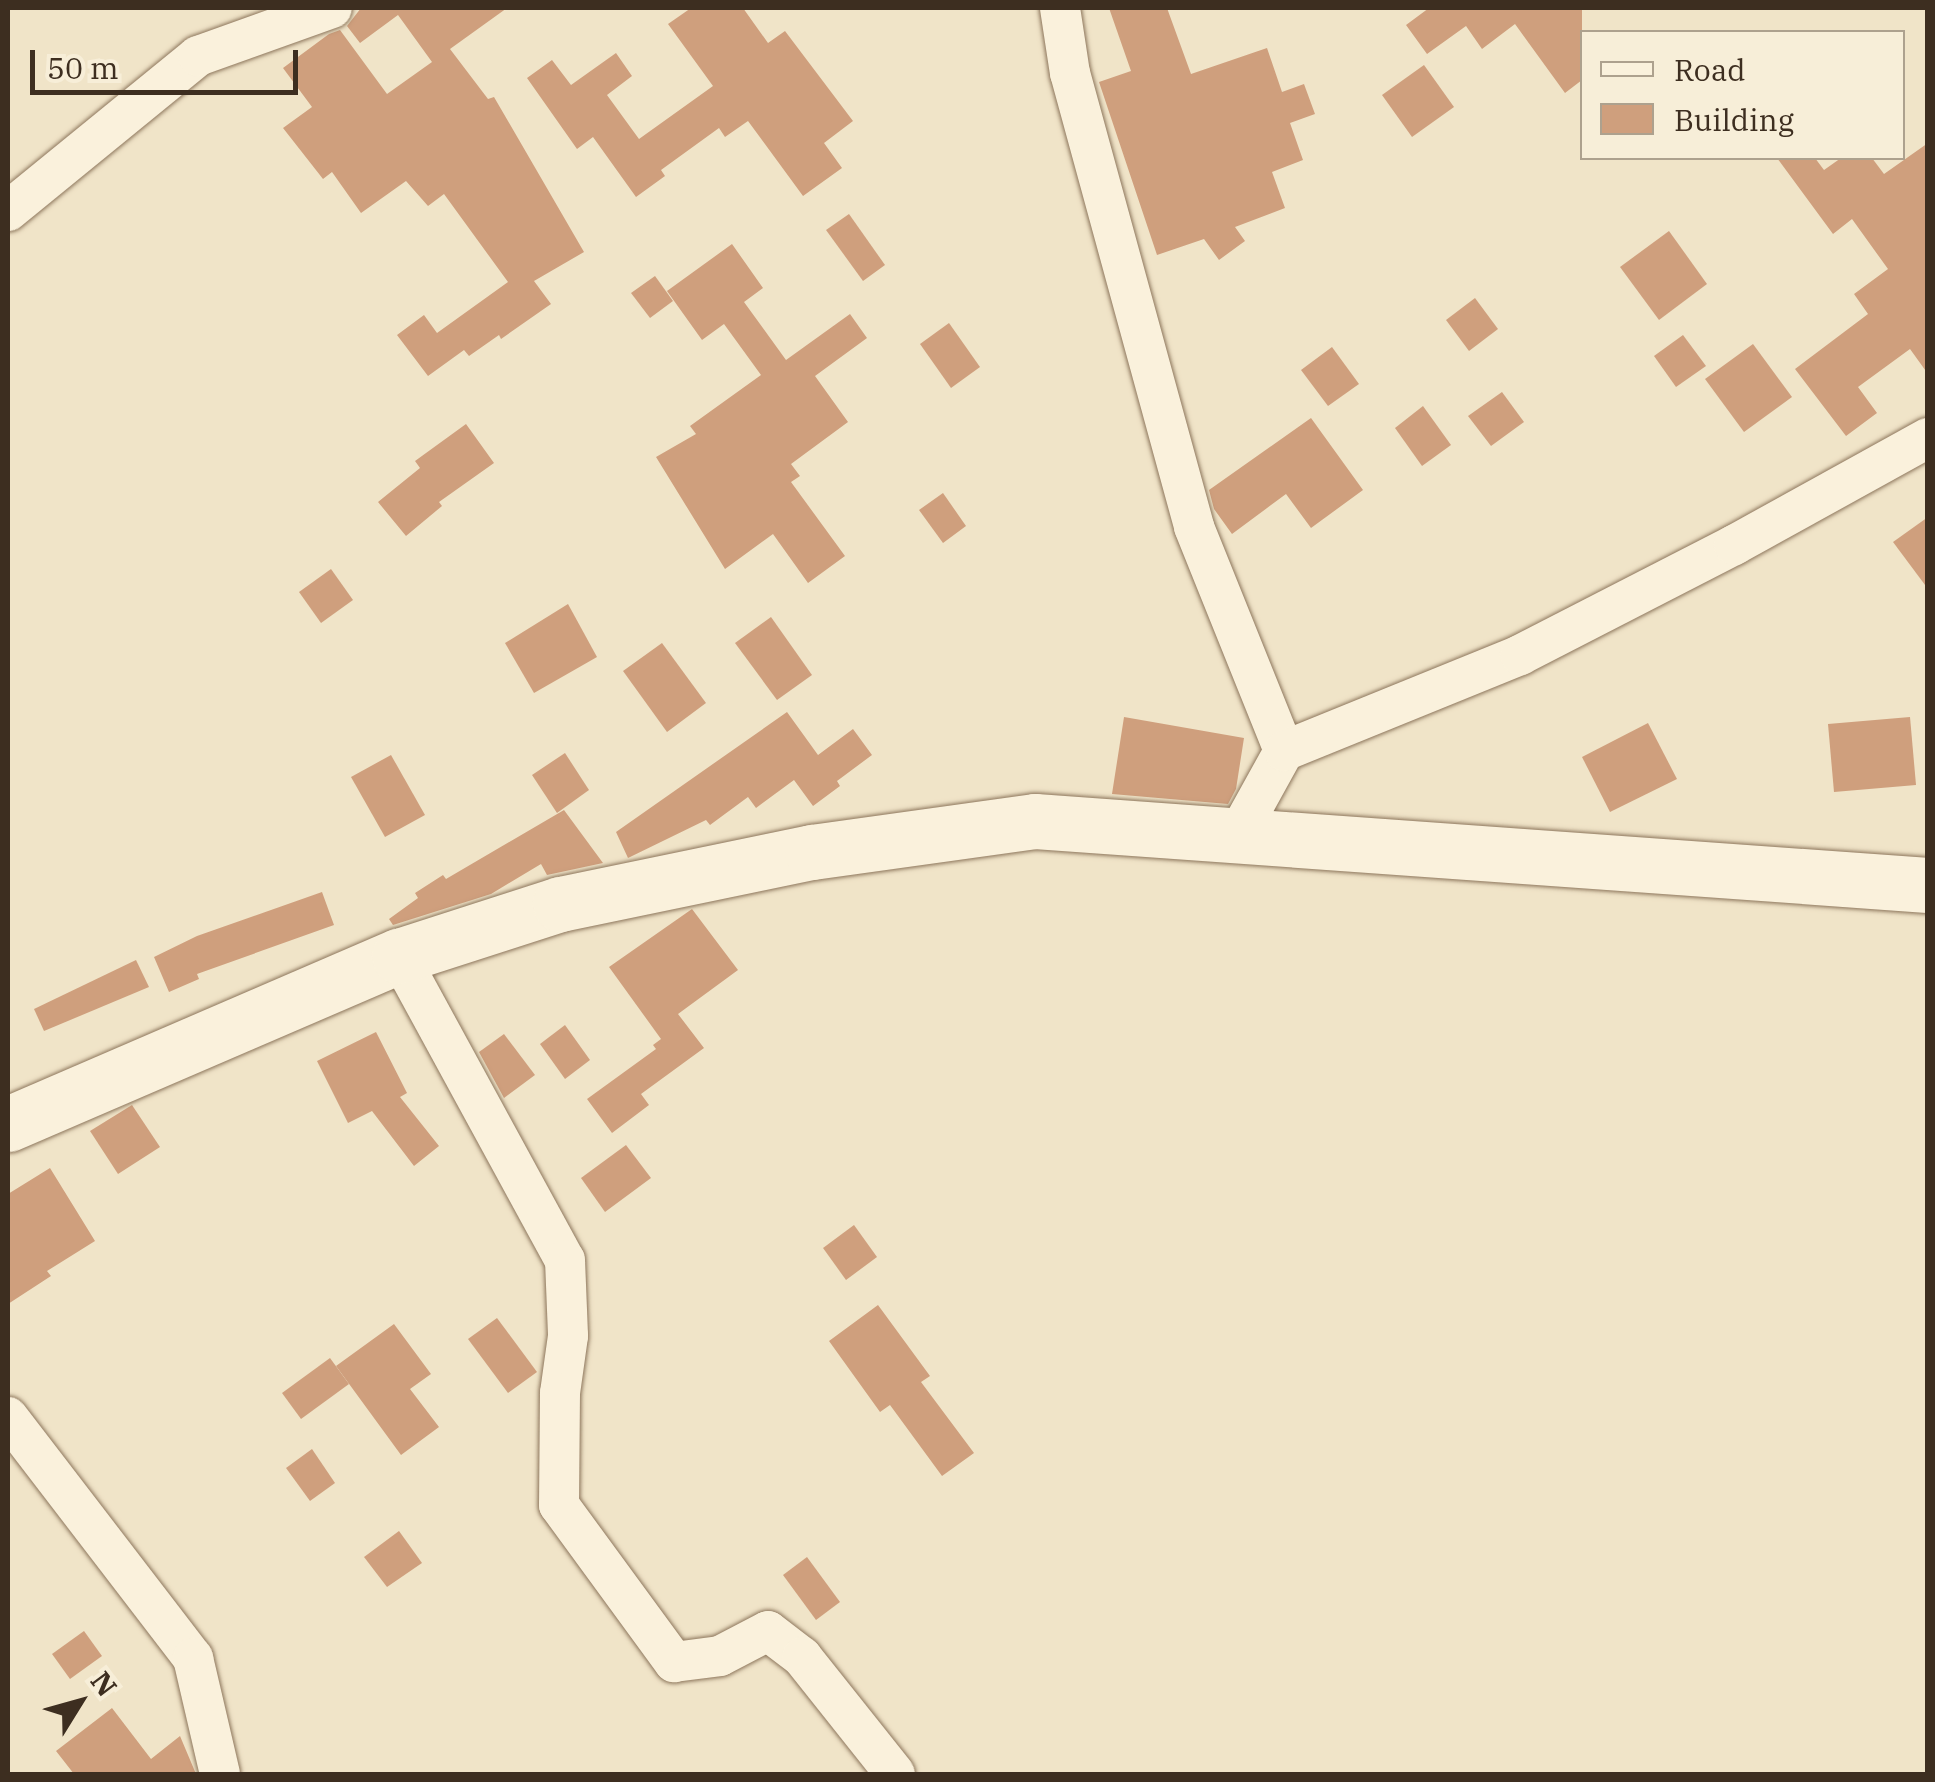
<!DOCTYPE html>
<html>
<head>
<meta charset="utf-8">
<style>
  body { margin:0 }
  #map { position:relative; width:1935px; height:1782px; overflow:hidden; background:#f0e4c8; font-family:"IBM Plex Serif",serif }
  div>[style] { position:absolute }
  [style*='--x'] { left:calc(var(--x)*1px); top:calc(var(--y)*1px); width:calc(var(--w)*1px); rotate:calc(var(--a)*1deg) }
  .building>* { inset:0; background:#cf9f7d }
  .roads { filter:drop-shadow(0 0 2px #8d765c) drop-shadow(0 0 2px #8d765c) }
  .minor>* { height:40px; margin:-20px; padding:0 20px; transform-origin:20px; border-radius:20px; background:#faf1dc }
  .secondary>* { height:55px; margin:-27.5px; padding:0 27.5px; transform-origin:27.5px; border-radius:27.5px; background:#faf1dc }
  span { translate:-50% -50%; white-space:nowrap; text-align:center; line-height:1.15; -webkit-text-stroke:10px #f7eed8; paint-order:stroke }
  .frame { position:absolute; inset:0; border:10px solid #3d2e20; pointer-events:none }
  .legend { position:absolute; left:1580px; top:30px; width:325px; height:130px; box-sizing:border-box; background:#f7eed8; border:2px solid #ada18e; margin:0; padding:12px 18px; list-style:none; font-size:30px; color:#3d2e20 }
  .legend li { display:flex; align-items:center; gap:20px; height:50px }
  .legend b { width:50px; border:2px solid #ada18e }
  .north { position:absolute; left:30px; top:1652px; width:100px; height:100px; -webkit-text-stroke:8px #f7eed8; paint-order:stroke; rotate:53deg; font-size:28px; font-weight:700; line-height:40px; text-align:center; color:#3d2e20 }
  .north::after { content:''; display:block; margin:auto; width:35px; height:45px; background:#3d2e20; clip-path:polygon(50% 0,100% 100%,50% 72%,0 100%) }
  .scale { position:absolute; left:30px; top:50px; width:268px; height:45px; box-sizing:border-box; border:5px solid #3d2e20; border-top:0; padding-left:12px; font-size:30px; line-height:35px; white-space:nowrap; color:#3d2e20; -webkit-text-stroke:8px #f7eed8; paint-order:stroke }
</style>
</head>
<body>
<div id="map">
  <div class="building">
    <div style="clip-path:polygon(361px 8px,507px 8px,450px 49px,488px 99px,494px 97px,584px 252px,534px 281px,551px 304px,501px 339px,499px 335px,469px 356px,464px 350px,428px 376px,397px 335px,424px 315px,437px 333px,508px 282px,444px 194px,428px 206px,406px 181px,361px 213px,332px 172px,323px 179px,283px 128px,312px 107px,283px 68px,329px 34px,340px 30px,387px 94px,432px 62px,398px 15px,360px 43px,347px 26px)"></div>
    <div style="clip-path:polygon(691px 8px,743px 8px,768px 43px,785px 31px,853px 121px,824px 143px,842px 168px,803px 196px,748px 121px,725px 137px,719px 128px,661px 170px,665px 176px,636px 197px,593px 137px,577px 149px,527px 78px,552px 60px,571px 85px,616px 53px,632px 76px,607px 95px,639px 139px,713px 86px,668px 24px)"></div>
    <div style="clip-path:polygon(1109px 8px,1167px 8px,1191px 74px,1267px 48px,1282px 92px,1304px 84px,1315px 114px,1290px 123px,1303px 160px,1272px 172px,1285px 208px,1235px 227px,1245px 241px,1219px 260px,1204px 239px,1157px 255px,1099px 82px,1131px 71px)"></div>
    <div style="clip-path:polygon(1429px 8px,1582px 8px,1582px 80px,1565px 93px,1515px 24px,1482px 49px,1466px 26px,1427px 54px,1406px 25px)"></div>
    <div style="clip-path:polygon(1424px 65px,1454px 107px,1412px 137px,1382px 95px)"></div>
    <div style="clip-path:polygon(1928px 143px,1928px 374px,1910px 349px,1858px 387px,1877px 413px,1846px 436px,1795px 369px,1868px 314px,1854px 294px,1888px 269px,1852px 219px,1833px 234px,1777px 158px,1815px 158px,1824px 170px,1841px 158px,1872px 158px,1884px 174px)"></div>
    <div style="clip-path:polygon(849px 214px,885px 265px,863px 281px,826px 230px)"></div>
    <div style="clip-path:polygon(1669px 231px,1707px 284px,1659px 320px,1620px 267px)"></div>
    <div style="clip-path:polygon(732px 244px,763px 288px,744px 302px,786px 360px,850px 314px,867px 338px,815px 376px,848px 422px,791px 464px,800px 476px,791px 482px,845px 556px,808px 583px,773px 534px,725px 569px,656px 457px,696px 434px,690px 426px,761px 375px,724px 324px,702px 340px,667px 291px)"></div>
    <div style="clip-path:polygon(655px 276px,673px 301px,650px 318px,631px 293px)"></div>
    <div style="clip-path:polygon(1475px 298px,1498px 329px,1469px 351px,1446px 320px)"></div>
    <div style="clip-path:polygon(949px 323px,980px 367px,951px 388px,920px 344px)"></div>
    <div style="clip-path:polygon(1683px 335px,1706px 366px,1676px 387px,1654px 356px)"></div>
    <div style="clip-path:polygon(1753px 344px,1792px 397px,1744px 432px,1705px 379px)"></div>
    <div style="clip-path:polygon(1332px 347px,1359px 384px,1328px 406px,1301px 370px)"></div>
    <div style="clip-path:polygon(1502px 392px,1524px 422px,1491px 446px,1468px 416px)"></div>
    <div style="clip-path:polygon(1423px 406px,1451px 445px,1422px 466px,1395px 428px)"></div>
    <div style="clip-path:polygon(1311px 418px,1363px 490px,1311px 528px,1286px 494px,1232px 534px,1214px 509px,1209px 490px)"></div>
    <div style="clip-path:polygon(466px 424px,494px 463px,439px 502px,442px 506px,406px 536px,378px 502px,420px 468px,415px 461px)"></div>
    <div style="clip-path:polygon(943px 493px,966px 526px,943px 543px,919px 510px)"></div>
    <div style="clip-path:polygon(1928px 517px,1928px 589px,1893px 542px)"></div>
    <div style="clip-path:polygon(331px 569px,353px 600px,321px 623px,299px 592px)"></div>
    <div style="clip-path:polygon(568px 604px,597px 657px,534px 693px,505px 643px)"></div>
    <div style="clip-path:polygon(771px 617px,812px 675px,777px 700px,735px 643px)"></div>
    <div style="clip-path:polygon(662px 643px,706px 703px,667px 732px,623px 671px)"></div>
    <div style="clip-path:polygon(787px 712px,818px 755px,853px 729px,872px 755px,837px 781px,840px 786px,813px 806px,794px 780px,756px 808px,748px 797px,710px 825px,706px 820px,628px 858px,616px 832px)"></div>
    <div style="clip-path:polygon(1124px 717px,1244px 738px,1236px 789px,1228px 804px,1112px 794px)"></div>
    <div style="clip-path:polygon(1910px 717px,1916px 785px,1834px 792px,1828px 724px)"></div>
    <div style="clip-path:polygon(1648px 723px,1677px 779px,1610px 812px,1582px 757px)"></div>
    <div style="clip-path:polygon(565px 753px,589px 790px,557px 813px,532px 775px)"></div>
    <div style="clip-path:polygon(391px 755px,425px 815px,385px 837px,351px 777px)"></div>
    <div style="clip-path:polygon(564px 810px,603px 863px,547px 875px,541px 864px,491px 894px,393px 925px,389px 919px,418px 898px,415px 893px,443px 875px,446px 879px)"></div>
    <div style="clip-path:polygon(322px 892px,334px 925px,197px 974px,199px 979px,169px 992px,154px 957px,197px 936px)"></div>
    <div style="clip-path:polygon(692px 909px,738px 970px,678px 1014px,704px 1048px,641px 1094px,649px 1105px,612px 1133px,587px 1099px,656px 1049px,653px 1045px,661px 1039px,609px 967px)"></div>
    <div style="clip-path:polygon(136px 960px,149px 987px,44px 1031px,34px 1009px)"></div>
    <div style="clip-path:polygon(565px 1025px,590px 1060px,565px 1079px,540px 1044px)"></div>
    <div style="clip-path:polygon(376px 1032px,407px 1093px,400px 1097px,439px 1146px,414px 1166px,372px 1111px,348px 1123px,317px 1061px)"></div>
    <div style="clip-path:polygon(504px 1034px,535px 1075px,504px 1098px,479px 1052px)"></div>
    <div style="clip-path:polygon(132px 1105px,160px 1147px,118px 1174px,90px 1131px)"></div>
    <div style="clip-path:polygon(626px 1145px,651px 1178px,605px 1212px,581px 1178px)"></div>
    <div style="clip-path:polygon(50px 1168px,95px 1241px,47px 1271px,51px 1276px,8px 1304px,8px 1194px)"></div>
    <div style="clip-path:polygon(854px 1225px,877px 1257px,846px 1280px,823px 1248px)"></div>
    <div style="clip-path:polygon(878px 1305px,930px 1376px,921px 1382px,974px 1453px,942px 1476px,890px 1405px,880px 1412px,829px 1341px)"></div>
    <div style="clip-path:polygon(497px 1318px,537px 1372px,508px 1393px,468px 1339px)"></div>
    <div style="clip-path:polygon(394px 1324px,431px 1374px,410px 1389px,439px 1427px,401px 1455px,336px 1366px)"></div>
    <div style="clip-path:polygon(330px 1358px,349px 1384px,301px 1419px,282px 1393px)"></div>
    <div style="clip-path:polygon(312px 1449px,335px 1483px,310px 1501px,286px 1468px)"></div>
    <div style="clip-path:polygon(399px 1531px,422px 1563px,387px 1587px,364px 1557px)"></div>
    <div style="clip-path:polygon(807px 1557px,840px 1602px,816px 1620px,783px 1575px)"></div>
    <div style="clip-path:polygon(84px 1631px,102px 1656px,70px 1679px,52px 1654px)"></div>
    <div style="clip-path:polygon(112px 1708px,151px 1759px,180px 1736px,196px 1774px,74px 1774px,56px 1751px)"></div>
  </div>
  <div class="roads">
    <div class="minor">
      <div style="--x:1060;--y:8;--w:66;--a:81.3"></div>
      <div style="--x:1070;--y:73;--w:471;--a:74.7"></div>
      <div style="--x:1194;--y:527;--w:241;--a:68.1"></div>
      <div style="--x:8;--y:211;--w:245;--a:-39.2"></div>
      <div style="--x:198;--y:56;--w:142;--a:-19.7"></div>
      <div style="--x:1237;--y:836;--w:97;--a:-61.1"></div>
      <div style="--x:1284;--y:751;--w:255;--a:-22.1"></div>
      <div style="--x:1520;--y:655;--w:241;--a:-27.2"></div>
      <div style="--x:1734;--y:545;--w:222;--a:-28.9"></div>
      <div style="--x:399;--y:956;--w:346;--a:61.4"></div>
      <div style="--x:565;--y:1260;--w:76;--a:87.7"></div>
      <div style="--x:568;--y:1336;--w:58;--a:98"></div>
      <div style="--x:560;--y:1393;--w:112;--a:90.5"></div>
      <div style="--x:559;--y:1505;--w:195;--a:53.8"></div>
      <div style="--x:674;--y:1662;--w:46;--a:-7.4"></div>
      <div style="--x:720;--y:1656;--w:54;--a:-27.5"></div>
      <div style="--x:768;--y:1631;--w:43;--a:37.4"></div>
      <div style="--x:802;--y:1657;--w:149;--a:51.5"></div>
      <div style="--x:8;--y:1417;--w:304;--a:52.5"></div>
      <div style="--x:193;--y:1658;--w:119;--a:76.9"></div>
    </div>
    <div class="secondary">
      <div style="--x:8;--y:1124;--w:426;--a:-23.3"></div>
      <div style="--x:399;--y:956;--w:169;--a:-17.9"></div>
      <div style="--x:560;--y:904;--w:257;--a:-11.7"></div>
      <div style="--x:812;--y:852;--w:225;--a:-7.9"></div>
      <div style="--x:1035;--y:821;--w:895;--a:4.1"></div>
    </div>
  </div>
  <div class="frame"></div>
  <ul class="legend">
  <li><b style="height:12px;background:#faf1dc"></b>Road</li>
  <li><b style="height:28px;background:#cf9f7d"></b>Building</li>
  </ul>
  <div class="north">N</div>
  <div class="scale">50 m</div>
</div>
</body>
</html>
